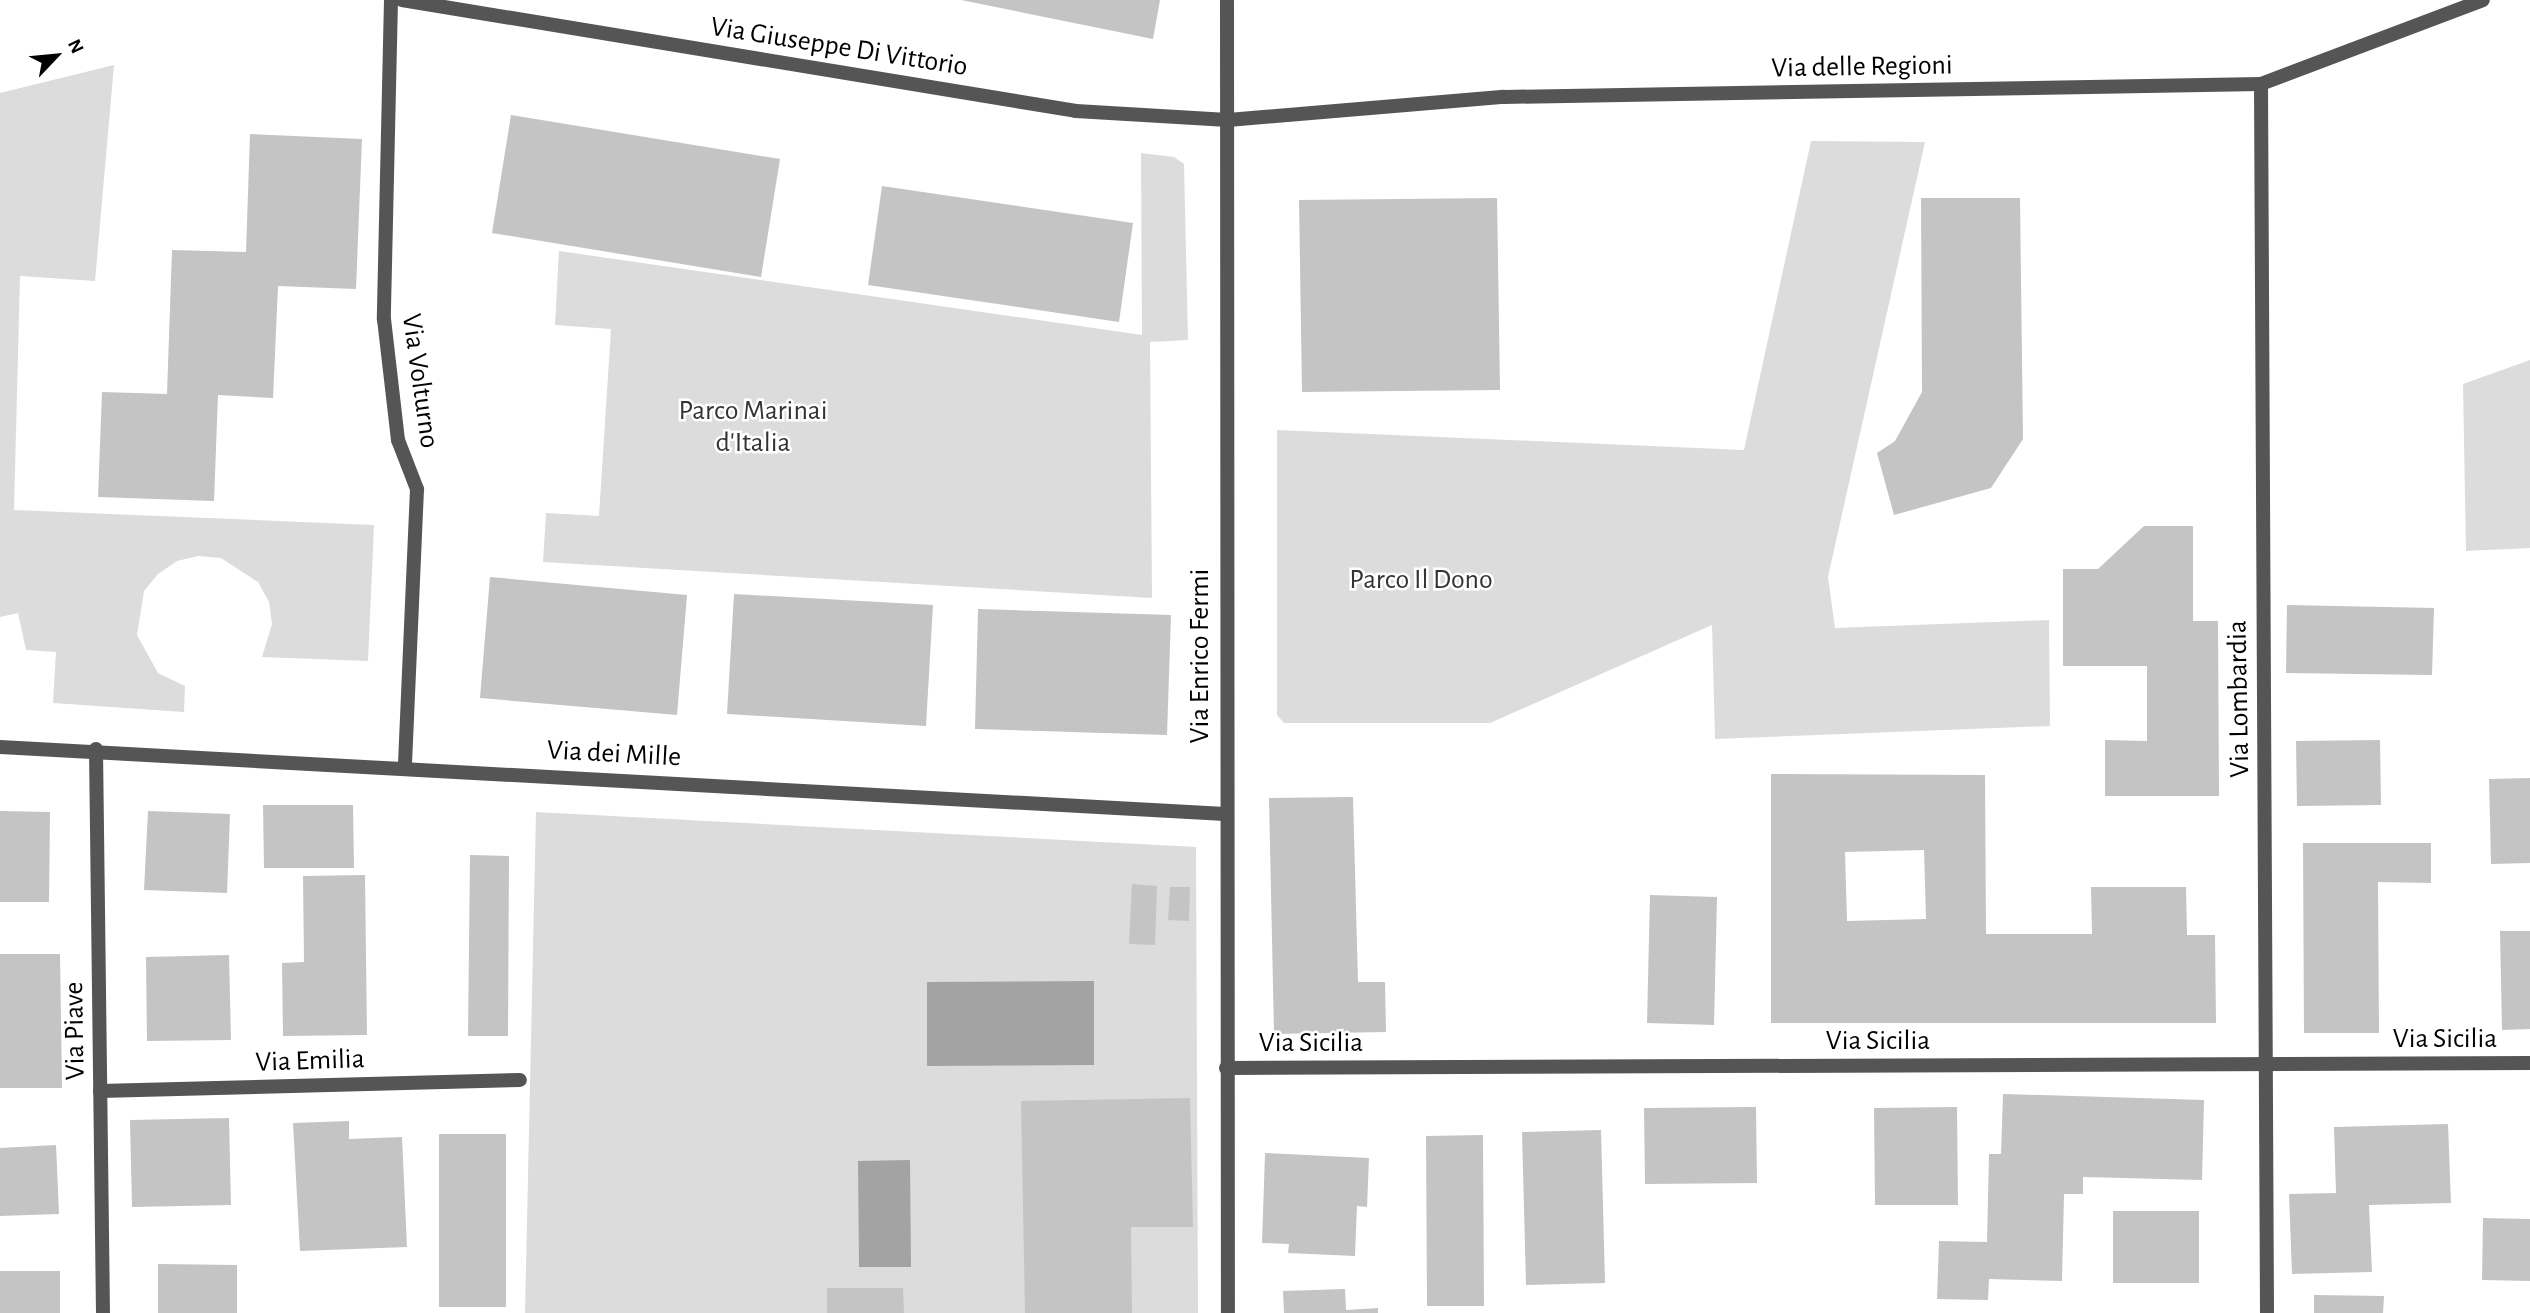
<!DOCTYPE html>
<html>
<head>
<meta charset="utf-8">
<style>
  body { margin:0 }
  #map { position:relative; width:2530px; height:1313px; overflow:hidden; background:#fff; font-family:"Alegreya Sans",sans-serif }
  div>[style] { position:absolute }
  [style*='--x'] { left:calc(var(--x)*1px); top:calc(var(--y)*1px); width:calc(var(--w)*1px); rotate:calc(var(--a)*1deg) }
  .green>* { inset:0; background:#dcdcdc }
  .water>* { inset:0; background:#a3a3a3 }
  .building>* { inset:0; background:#c4c4c4 }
  .street>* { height:14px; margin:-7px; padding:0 7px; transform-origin:7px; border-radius:7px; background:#555 }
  span { translate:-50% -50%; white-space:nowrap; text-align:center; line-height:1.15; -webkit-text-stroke:5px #fff; paint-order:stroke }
  .street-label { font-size:28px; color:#000 }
  .park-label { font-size:28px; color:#333 }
  .north { position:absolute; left:21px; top:21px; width:70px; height:70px; -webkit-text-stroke:5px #fff; paint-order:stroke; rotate:64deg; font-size:19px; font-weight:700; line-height:28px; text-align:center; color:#000 }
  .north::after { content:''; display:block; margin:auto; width:24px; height:32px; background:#000; clip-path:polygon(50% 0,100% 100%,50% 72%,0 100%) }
</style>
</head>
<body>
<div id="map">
  <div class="green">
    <div style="clip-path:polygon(114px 65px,95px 281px,20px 276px,14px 510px,374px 525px,368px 661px,262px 657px,272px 624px,269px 602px,258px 582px,221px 558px,198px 556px,177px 561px,158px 574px,144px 591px,137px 635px,158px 673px,185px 686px,184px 712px,53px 703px,56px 652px,26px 650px,18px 613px,0 617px,0 93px)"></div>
    <div style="clip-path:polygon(1811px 141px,1925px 142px,1828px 577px,1835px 628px,2049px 620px,2050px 726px,1715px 739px,1712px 625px,1490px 723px,1284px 723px,1277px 715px,1277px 430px,1744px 450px)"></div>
    <div style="clip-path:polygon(1141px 153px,1174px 157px,1184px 164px,1188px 340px,1150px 342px,1152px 598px,543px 562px,546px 513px,599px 516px,611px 329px,555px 325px,559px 251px,1142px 335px)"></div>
    <div style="clip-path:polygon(2530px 360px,2530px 548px,2466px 551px,2463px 384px)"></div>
    <div style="clip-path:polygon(536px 812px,1196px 847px,1198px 1313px,525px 1313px)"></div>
  </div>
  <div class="water">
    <div style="clip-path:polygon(1094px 981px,1094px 1065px,927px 1066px,927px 982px)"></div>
    <div style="clip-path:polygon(910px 1160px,911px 1267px,859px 1267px,858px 1161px)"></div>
  </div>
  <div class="building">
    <div style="clip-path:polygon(961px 0,1160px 0,1153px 39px)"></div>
    <div style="clip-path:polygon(511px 115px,780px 159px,761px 277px,492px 233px)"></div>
    <div style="clip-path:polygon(250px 134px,362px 139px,356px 289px,278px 286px,273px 398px,218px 395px,214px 501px,98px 497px,102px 392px,167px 394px,172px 250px,246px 252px)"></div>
    <div style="clip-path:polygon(882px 186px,1133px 223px,1119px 322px,868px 285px)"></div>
    <div style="clip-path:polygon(1497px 198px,1500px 390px,1302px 392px,1299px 200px)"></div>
    <div style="clip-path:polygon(1921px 198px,2020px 198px,2023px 439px,1991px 488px,1894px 515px,1877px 453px,1895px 441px,1922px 392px)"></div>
    <div style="clip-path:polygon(2144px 526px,2193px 526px,2193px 621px,2218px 621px,2219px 796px,2105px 796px,2105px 740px,2147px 741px,2147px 666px,2063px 666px,2063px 569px,2098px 569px)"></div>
    <div style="clip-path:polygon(490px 577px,687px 595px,677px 715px,480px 698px)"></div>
    <div style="clip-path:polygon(734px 594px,933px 605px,926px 726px,727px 714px)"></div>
    <div style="clip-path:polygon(2287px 605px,2434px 608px,2432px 675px,2286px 673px)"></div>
    <div style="clip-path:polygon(978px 609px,1171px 615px,1167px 735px,975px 729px)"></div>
    <div style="clip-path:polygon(2380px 740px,2381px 805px,2297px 806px,2296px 741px)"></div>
    <div style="clip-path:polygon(evenodd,1771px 774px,1985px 775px,1986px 934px,2092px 934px,2091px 887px,2186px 887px,2187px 935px,2215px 935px,2216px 1023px,1771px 1023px,1771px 774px,1924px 850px,1926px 919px,1847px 921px,1845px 852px,1924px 850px)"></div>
    <div style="clip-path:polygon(2530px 778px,2530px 863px,2491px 864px,2489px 779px)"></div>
    <div style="clip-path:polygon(1353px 797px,1358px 982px,1385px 982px,1386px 1032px,1274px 1034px,1269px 798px)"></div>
    <div style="clip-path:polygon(263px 805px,353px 805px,354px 868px,264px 868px)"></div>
    <div style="clip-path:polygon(0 811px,50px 812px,49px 902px,0 902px)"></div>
    <div style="clip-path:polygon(148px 811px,230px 814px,227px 893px,144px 890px)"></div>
    <div style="clip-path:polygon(2303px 843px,2431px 843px,2431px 883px,2378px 882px,2379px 1033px,2304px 1033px)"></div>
    <div style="clip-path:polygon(470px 855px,509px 856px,508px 1036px,468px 1036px)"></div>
    <div style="clip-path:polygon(365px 875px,367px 1035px,283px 1036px,282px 963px,304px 962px,303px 876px)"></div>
    <div style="clip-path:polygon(1132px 884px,1157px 886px,1155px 945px,1129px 944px)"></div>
    <div style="clip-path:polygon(1170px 887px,1190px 887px,1189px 921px,1168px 920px)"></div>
    <div style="clip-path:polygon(1650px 895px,1717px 897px,1714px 1025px,1647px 1023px)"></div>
    <div style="clip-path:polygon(2500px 931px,2530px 931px,2530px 1029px,2502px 1030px)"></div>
    <div style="clip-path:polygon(0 954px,60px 954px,62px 1088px,0 1088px)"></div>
    <div style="clip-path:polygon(229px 955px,231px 1040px,147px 1041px,146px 957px)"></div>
    <div style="clip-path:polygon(2003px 1094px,2204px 1100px,2202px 1180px,2083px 1177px,2083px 1194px,2064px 1194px,2062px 1281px,1989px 1279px,1988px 1300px,1937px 1299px,1939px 1241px,1987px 1242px,1989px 1154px,2001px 1154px)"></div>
    <div style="clip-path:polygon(1190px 1098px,1193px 1227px,1131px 1227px,1132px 1313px,1025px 1313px,1021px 1101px)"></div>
    <div style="clip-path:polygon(1756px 1107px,1757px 1183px,1645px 1184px,1644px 1108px)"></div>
    <div style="clip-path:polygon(1957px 1107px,1958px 1205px,1875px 1205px,1874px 1108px)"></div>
    <div style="clip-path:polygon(229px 1118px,231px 1205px,132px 1207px,130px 1120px)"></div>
    <div style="clip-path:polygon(349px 1121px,349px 1139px,402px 1137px,407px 1247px,300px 1251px,293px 1123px)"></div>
    <div style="clip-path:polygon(2448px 1124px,2451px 1203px,2369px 1205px,2372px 1272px,2292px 1274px,2289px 1194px,2336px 1193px,2334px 1127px)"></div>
    <div style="clip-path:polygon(1601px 1130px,1605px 1283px,1526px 1285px,1522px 1132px)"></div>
    <div style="clip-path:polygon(439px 1134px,506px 1134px,506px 1307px,439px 1307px)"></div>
    <div style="clip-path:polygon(1483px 1135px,1484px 1306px,1427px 1306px,1426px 1136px)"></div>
    <div style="clip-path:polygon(56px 1145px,59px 1214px,0 1216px,0 1148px)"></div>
    <div style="clip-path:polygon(1265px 1153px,1369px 1158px,1367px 1207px,1357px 1206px,1355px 1256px,1288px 1253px,1289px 1244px,1262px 1243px)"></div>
    <div style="clip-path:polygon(2113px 1211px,2199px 1211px,2199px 1283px,2113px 1283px)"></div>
    <div style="clip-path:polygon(2483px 1218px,2530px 1219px,2530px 1281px,2482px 1280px)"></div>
    <div style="clip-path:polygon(158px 1264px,237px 1265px,237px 1313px,158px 1313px)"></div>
    <div style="clip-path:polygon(0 1271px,60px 1271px,60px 1313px,0 1313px)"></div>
    <div style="clip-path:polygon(827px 1288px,903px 1288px,904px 1313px,827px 1313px)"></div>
    <div style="clip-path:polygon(1345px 1289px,1346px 1310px,1378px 1308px,1378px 1313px,1284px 1313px,1283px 1291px)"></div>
    <div style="clip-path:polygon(2314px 1295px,2384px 1296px,2383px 1313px,2314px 1313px)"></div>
  </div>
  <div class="street">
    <div style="--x:391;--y:0;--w:319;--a:91.3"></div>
    <div style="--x:384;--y:319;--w:122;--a:83.4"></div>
    <div style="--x:398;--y:440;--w:53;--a:68.8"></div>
    <div style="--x:417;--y:489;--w:277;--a:92.5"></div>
    <div style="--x:402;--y:0;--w:683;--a:9.35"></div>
    <div style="--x:1076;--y:111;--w:152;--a:3.4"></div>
    <div style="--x:1228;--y:120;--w:277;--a:-4.8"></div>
    <div style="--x:1504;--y:97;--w:757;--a:-0.98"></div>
    <div style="--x:2261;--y:84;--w:237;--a:-20.7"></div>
    <div style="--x:1227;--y:0;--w:1313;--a:89.96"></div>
    <div style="--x:2261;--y:84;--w:1229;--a:89.72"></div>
    <div style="--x:0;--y:747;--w:1227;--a:3.13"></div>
    <div style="--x:96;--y:749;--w:564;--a:89.29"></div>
    <div style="--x:1226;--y:1068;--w:1304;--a:-0.22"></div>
    <div style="--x:100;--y:1091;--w:420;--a:-1.5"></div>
  </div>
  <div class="street-label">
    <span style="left:839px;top:47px;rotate:9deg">Via Giuseppe Di Vittorio</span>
    <span style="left:1862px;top:67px;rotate:-1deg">Via delle Regioni</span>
    <span style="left:420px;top:381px;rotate:82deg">Via Volturno</span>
    <span style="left:1200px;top:656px;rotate:-90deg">Via Enrico Fermi</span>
    <span style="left:2239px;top:699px;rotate:-91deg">Via Lombardia</span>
    <span style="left:614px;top:754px;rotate:3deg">Via dei Mille</span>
    <span style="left:75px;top:1031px;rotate:-91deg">Via Piave</span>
    <span style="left:2445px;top:1039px">Via Sicilia</span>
    <span style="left:1878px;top:1041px">Via Sicilia</span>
    <span style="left:1311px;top:1043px">Via Sicilia</span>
    <span style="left:310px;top:1061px;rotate:-2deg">Via Emilia</span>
  </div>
  <div class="park-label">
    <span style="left:753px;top:427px">Parco Marinai<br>d'Italia</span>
    <span style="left:1421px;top:580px">Parco Il Dono</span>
  </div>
  <div class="north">N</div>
</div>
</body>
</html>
